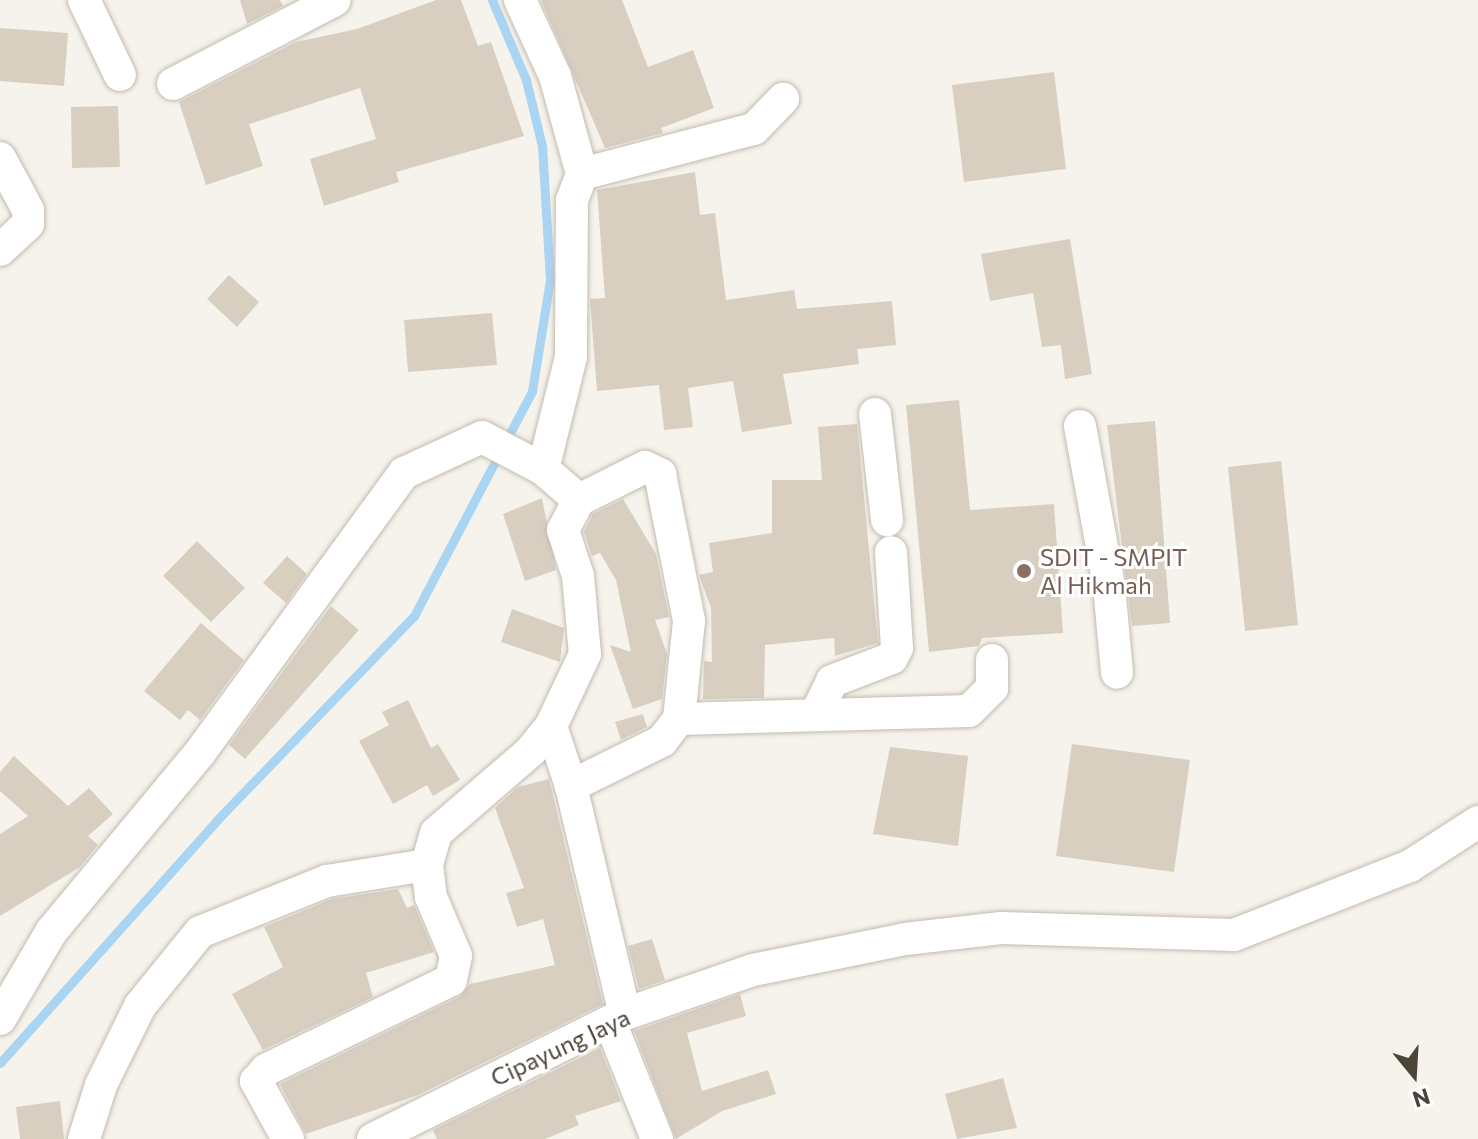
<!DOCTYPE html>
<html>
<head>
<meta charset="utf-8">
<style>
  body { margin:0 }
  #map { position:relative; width:1478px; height:1139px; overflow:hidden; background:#f6f3ec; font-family:Commissioner,sans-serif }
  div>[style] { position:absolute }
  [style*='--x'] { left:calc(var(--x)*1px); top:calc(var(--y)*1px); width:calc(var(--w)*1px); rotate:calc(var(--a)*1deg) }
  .stream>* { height:9px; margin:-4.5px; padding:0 4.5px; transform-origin:4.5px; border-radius:4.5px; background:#a9d4f2 }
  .building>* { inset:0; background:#d8cfc1 }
  .roads { filter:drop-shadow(0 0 2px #c2bbae) drop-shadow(0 0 2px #c2bbae) }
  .minor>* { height:32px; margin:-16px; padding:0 16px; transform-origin:16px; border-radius:16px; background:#fff }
  .dots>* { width:22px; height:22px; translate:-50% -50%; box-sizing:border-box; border:4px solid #fff; border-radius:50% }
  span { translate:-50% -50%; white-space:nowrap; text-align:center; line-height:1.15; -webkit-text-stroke:6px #fff; paint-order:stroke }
  .education-label { font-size:24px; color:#785e54 }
  .left { translate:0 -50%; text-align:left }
  .street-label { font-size:24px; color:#4b4439 }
  .north { position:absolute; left:1374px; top:1035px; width:80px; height:80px; -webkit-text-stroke:6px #fff; paint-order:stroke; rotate:162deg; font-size:22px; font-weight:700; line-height:32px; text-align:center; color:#4b4439 }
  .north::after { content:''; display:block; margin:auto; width:28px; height:36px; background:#4b4439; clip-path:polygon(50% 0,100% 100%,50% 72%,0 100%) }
</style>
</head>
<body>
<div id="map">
  <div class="stream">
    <div style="--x:0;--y:1063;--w:324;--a:-48.2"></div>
    <div style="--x:216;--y:821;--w:285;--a:-46"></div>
    <div style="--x:414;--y:616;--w:254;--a:-62.3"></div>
    <div style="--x:532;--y:391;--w:112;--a:-80.8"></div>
    <div style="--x:550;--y:280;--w:134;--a:-93.4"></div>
    <div style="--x:542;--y:146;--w:68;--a:-103.6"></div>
    <div style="--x:526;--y:80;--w:87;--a:-113"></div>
  </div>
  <div class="building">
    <div style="clip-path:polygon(240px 0,280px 0,283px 6px,247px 24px)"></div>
    <div style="clip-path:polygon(436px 0,461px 0,478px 46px,491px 42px,524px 136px,396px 172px,399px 182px,324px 206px,310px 159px,376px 139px,360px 88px,249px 124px,263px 166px,206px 185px,179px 102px,296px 42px,357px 29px)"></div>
    <div style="clip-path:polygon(541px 0,622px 0,648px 67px,693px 50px,714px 108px,661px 128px,663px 133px,605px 148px)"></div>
    <div style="clip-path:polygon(0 28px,68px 33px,64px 86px,0 81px)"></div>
    <div style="clip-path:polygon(1054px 72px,1066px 169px,964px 182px,952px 85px)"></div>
    <div style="clip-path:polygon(118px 106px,120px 167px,72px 168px,71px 107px)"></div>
    <div style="clip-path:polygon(695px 172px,700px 215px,715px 213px,726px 300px,794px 290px,797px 309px,892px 301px,896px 345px,857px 349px,859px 364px,783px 374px,792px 424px,742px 432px,733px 381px,688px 388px,693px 427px,664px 430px,659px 385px,597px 391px,590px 299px,605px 298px,597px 190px)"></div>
    <div style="clip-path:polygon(1070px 239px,1092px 374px,1065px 379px,1061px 345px,1042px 347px,1033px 293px,990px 301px,981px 254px)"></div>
    <div style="clip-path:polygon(229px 275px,259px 302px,237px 327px,207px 299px)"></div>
    <div style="clip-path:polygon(492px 313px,497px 365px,408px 372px,404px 320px)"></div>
    <div style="clip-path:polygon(959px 400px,970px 510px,1054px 504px,1063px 633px,982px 638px,979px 646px,929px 652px,906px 405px)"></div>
    <div style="clip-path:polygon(1155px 421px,1170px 623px,1132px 626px,1107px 425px)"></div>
    <div style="clip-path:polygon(857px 424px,878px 643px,835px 656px,834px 638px,765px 645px,764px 698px,703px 699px,704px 661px,712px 662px,711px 608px,699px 575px,713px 572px,709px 543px,772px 533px,772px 480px,822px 480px,818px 427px)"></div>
    <div style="clip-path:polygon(1281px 461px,1298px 625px,1245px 631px,1228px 467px)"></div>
    <div style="clip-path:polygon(542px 498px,556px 570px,525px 581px,503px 514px)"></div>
    <div style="clip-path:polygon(623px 499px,656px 554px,669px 617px,655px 620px,667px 654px,662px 699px,633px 709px,610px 645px,631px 652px,616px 580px,600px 553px,592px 556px,584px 532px,593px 514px)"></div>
    <div style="clip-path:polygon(197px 541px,245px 588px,211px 622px,163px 576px)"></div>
    <div style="clip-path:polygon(287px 556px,307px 574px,286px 603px,263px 583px)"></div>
    <div style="clip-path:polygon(331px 606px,359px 630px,245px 759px,229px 745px)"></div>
    <div style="clip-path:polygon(512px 609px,564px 628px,560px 662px,501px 642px)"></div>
    <div style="clip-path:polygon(201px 623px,244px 660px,200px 720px,188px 710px,180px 720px,144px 691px)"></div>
    <div style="clip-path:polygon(408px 700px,431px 748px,438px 744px,460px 780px,433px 796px,427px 785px,393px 804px,359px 741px,389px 725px,382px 712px)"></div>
    <div style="clip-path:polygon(643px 714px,647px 727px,621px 740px,615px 722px)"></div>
    <div style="clip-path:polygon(1072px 744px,1190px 760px,1174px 872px,1056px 856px)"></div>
    <div style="clip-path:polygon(890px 747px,968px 756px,958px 846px,873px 834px)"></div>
    <div style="clip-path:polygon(14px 756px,68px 806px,89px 788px,113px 814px,88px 836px,98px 845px,80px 867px,0 916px,0 834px,28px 816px,0 791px,0 772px)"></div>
    <div style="clip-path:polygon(549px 779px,603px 1004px,418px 1095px,306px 1134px,280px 1084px,459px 997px,470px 984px,555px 965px,543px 919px,517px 927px,506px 893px,524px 888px,495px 808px,518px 787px)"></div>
    <div style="clip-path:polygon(398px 889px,407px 908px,414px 905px,434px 952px,366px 973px,373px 997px,263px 1050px,232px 994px,283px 967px,264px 927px,332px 899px)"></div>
    <div style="clip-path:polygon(652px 939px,665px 980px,639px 989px,628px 946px)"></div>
    <div style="clip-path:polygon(740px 994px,746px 1016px,687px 1033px,702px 1091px,768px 1070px,776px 1094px,722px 1111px,676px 1139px,634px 1031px)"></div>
    <div style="clip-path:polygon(600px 1048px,621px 1101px,575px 1116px,579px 1125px,545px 1139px,437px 1139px,433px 1130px)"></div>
    <div style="clip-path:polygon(1003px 1078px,1017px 1128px,957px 1139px,945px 1094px)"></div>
    <div style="clip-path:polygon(60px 1101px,64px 1139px,20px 1139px,16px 1107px)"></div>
  </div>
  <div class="roads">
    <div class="minor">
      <div style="--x:84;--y:0;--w:83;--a:64.4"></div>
      <div style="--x:520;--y:0;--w:84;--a:65.3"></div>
      <div style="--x:555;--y:76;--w:102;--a:74.6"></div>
      <div style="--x:582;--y:174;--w:28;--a:111"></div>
      <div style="--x:572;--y:200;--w:157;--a:90.4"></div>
      <div style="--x:571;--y:357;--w:115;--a:104"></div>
      <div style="--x:173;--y:84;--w:182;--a:-27.4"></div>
      <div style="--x:0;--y:158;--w:59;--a:61.7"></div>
      <div style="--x:28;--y:210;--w:14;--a:90"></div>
      <div style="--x:28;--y:224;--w:38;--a:137"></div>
      <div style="--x:582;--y:174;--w:178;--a:-14.7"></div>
      <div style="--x:754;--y:129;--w:42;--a:-46"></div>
      <div style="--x:875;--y:414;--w:107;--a:83.5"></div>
      <div style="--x:1080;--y:426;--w:163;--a:79.7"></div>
      <div style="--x:1109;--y:586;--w:87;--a:84.7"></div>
      <div style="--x:579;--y:500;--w:74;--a:-26.6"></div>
      <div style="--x:645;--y:467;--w:17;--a:25"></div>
      <div style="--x:660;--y:474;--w:150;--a:78.8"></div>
      <div style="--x:689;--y:621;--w:99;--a:95.8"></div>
      <div style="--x:679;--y:719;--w:28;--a:128"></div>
      <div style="--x:662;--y:741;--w:102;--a:153.7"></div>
      <div style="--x:571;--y:786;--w:234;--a:76.7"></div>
      <div style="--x:817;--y:712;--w:34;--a:-64"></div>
      <div style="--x:832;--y:681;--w:64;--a:-21"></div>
      <div style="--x:892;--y:658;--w:11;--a:-63"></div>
      <div style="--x:897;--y:648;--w:96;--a:-93.6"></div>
      <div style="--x:679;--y:719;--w:290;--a:-1.6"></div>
      <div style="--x:969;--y:711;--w:33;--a:-45"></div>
      <div style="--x:992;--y:688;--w:28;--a:-90"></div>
      <div style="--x:551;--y:726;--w:63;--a:71.6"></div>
      <div style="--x:0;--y:1019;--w:101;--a:-59.6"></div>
      <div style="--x:51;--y:932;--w:231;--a:-50.3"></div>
      <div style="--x:199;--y:754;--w:348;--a:-53.9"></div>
      <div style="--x:404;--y:473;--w:86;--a:-24.8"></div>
      <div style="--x:482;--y:437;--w:69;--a:27.7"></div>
      <div style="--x:543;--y:469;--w:48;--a:40.7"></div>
      <div style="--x:579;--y:500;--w:34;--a:118"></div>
      <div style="--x:563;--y:530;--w:48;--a:71.9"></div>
      <div style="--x:578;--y:576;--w:78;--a:84.9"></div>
      <div style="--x:585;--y:654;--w:80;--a:115.3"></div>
      <div style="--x:551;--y:726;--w:32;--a:129"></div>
      <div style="--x:531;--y:751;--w:125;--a:139.2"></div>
      <div style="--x:436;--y:833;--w:33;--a:106"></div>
      <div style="--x:427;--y:865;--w:32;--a:83"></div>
      <div style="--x:431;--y:897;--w:64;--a:67"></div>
      <div style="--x:456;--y:956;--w:25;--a:102"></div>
      <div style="--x:451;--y:980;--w:206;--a:154.1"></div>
      <div style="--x:266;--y:1070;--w:15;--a:132"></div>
      <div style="--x:256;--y:1081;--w:66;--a:61.1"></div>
      <div style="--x:610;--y:1022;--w:126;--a:68.1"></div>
      <div style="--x:84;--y:1139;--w:57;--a:-72.5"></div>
      <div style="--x:101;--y:1085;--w:88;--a:-63.7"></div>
      <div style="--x:140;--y:1006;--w:95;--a:-51"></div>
      <div style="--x:200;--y:932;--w:137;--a:-21.9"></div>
      <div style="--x:327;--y:881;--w:101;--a:-9.1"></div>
      <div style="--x:373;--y:1139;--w:281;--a:-26.4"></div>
      <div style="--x:625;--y:1014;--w:135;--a:-19"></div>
      <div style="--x:753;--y:970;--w:155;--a:-11.5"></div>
      <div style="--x:905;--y:939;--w:97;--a:-6.5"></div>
      <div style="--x:1001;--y:928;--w:233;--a:1.7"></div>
      <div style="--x:1234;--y:935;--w:189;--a:-21.4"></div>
      <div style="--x:1410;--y:866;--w:81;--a:-32.9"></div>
    </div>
  </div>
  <div class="dots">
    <div style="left:1024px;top:571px;background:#8d6e63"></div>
  </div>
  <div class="education-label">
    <span class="left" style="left:1040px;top:571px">SDIT - SMPIT<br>Al Hikmah</span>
  </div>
  <div class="street-label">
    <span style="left:560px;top:1047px;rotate:-25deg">Cipayung Jaya</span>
  </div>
  <div class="north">N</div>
</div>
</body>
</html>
